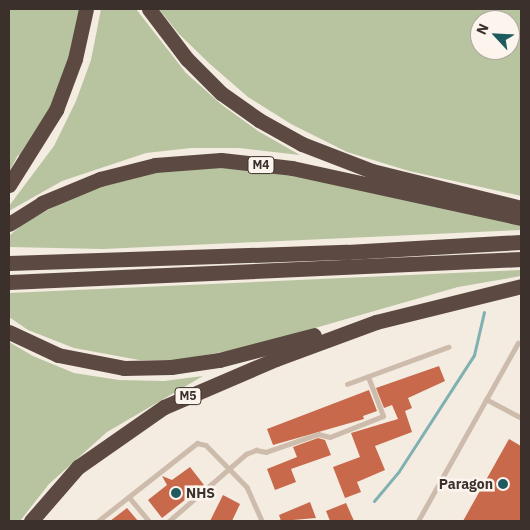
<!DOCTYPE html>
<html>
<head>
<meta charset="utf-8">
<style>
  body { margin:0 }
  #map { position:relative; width:530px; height:530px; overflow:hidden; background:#f4ebe1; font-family:"IBM Plex Sans",sans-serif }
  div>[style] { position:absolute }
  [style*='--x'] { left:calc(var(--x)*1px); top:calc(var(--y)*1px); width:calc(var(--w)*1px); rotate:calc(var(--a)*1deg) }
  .green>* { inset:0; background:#b8c4a0 }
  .stream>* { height:3px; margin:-1.5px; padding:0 1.5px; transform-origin:1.5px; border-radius:1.5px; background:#7fb0b2 }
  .building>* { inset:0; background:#c8694b }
  .lane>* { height:4.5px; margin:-2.25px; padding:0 2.25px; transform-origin:2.25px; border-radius:2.25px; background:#cdbbac }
  .highway>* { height:15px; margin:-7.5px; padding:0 7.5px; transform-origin:7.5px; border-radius:7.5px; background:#5c4a42 }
  .dots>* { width:14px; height:14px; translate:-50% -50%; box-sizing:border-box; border:2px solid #fbf5ee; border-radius:50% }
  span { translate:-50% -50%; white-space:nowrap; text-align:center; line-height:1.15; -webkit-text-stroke:5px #fbf5ee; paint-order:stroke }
  .shield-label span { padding:1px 4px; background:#fbf5ee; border:1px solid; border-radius:4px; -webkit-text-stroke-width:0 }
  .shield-label { font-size:12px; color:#3b302b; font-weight:700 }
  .poi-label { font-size:14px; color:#3b302b; font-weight:700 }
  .right { translate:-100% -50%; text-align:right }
  .left { translate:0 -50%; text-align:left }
  .frame { position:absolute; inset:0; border:10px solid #3b302b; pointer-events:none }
  .north { position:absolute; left:470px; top:10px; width:50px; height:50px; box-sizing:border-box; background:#fbf5ee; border:1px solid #aea6a0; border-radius:50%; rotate:295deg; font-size:14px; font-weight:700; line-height:20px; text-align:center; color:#3b302b }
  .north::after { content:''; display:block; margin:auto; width:18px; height:22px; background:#1f5a5e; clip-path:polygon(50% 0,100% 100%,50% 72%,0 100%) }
</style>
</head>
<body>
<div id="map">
  <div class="green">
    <div style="clip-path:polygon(9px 9px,81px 9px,68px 62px,49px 111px,21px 158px,18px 155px,9px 172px)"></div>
    <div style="clip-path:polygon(101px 9px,136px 9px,186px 73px,222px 105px,258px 131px,300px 155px,239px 148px,191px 148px,146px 153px,62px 181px,9px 211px,9px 206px,54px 146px,76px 101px,91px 60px)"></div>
    <div style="clip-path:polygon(evenodd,159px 9px,521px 9px,521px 196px,409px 171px,347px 152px,291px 124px,248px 97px,210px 64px,179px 34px,159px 9px,480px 20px,510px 20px,510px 50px,480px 50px,480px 20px)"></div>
    <div style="clip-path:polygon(206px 166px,321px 178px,521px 223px,521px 230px,103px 249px,9px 247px,9px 236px,25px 222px,71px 198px,117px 181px,169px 169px)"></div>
    <div style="clip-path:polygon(521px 270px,521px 276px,458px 287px,249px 347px,178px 360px,139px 360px,74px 348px,28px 330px,9px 317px,9px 293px)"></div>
    <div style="clip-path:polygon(9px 342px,33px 356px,74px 373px,119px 380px,164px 381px,203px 376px,107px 432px,49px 484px,20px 521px,9px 521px)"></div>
  </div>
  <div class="stream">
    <div style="--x:374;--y:501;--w:39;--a:-50"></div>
    <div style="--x:399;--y:471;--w:138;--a:-57.1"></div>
    <div style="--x:474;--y:355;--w:44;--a:-76.9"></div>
  </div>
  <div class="building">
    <div style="clip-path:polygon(439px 366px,445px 381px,408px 398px,412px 408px,405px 411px,412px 432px,375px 446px,385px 470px,357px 482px,361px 492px,345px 498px,333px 467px,360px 457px,351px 433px,398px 419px,392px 405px,384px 408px,376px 388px)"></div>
    <div style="clip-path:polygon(369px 390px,377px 411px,363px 416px,364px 419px,273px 445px,267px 429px)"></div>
    <div style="clip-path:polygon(318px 438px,325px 440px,331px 455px,291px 469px,296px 482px,275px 490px,267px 469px,297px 457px,293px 447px)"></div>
    <div style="clip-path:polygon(509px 439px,521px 446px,521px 521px,463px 521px)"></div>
    <div style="clip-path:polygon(190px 467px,204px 485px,162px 518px,148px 500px,167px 485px,162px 476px,172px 480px)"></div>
    <div style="clip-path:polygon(223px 495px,240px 504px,232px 521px,210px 521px)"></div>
    <div style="clip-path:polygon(310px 502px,316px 518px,281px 521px,279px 515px)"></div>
    <div style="clip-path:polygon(346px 503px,354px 521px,330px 521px,326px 511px)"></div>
    <div style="clip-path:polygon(127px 508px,138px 521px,110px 521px)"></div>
  </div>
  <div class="lane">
    <div style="--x:347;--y:384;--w:108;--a:-20.1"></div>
    <div style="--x:486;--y:399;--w:40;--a:28"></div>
    <div style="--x:129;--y:497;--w:31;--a:50"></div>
    <div style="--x:98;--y:521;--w:126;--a:-38.2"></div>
    <div style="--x:197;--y:443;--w:9;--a:13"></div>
    <div style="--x:206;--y:445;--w:59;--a:45.7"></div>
    <div style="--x:247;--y:487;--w:37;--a:66"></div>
    <div style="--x:169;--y:521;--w:102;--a:-41"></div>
    <div style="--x:246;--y:454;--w:11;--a:-22"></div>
    <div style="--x:256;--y:450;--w:10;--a:11"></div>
    <div style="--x:266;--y:452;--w:55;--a:-19.1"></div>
    <div style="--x:318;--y:434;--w:12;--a:14"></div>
    <div style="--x:330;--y:437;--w:57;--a:-21.6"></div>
    <div style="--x:383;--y:416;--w:42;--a:-111"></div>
    <div style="--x:418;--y:521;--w:204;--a:-60.7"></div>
  </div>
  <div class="highway">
    <div style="--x:149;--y:9;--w:63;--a:52.8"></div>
    <div style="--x:187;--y:59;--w:48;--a:45"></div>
    <div style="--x:221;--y:93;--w:47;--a:35.4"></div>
    <div style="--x:259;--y:120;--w:49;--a:29.2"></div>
    <div style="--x:302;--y:144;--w:75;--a:21.1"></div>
    <div style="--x:372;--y:171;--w:154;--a:13.9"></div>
    <div style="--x:9;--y:185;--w:89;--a:-57.9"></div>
    <div style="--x:56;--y:110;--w:54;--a:-69.6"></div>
    <div style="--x:75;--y:59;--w:51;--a:-77.6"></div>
    <div style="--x:9;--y:224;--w:39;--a:-32"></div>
    <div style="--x:42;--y:203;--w:63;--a:-22.5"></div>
    <div style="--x:100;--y:179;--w:57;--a:-14.3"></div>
    <div style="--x:155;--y:165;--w:66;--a:-4.3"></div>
    <div style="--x:221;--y:160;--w:71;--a:6.4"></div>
    <div style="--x:292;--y:168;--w:234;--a:12.3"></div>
    <div style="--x:9;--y:263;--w:338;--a:-1.9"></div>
    <div style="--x:347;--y:252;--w:174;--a:-3.3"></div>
    <div style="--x:9;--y:282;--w:513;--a:-2.57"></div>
    <div style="--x:9;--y:332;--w:54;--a:25.1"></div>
    <div style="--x:58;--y:355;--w:67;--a:11.1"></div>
    <div style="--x:124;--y:368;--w:47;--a:-1.2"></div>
    <div style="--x:171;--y:367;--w:49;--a:-8.3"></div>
    <div style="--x:219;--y:360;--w:98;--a:-14.7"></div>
    <div style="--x:31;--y:521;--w:72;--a:-49"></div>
    <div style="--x:78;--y:467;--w:105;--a:-34.9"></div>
    <div style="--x:164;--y:407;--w:122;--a:-23.2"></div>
    <div style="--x:276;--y:359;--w:107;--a:-20.3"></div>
    <div style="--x:376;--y:322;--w:149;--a:-13.9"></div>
  </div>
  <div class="dots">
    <div style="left:503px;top:484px;background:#1f5a5e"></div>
    <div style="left:176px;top:493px;background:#1f5a5e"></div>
  </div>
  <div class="shield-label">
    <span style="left:261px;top:165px">M4</span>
    <span style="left:188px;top:396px">M5</span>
  </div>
  <div class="poi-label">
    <span class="right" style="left:493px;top:484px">Paragon</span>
    <span class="left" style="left:186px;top:493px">NHS</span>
  </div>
  <div class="frame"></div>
  <div class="north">N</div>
</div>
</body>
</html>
